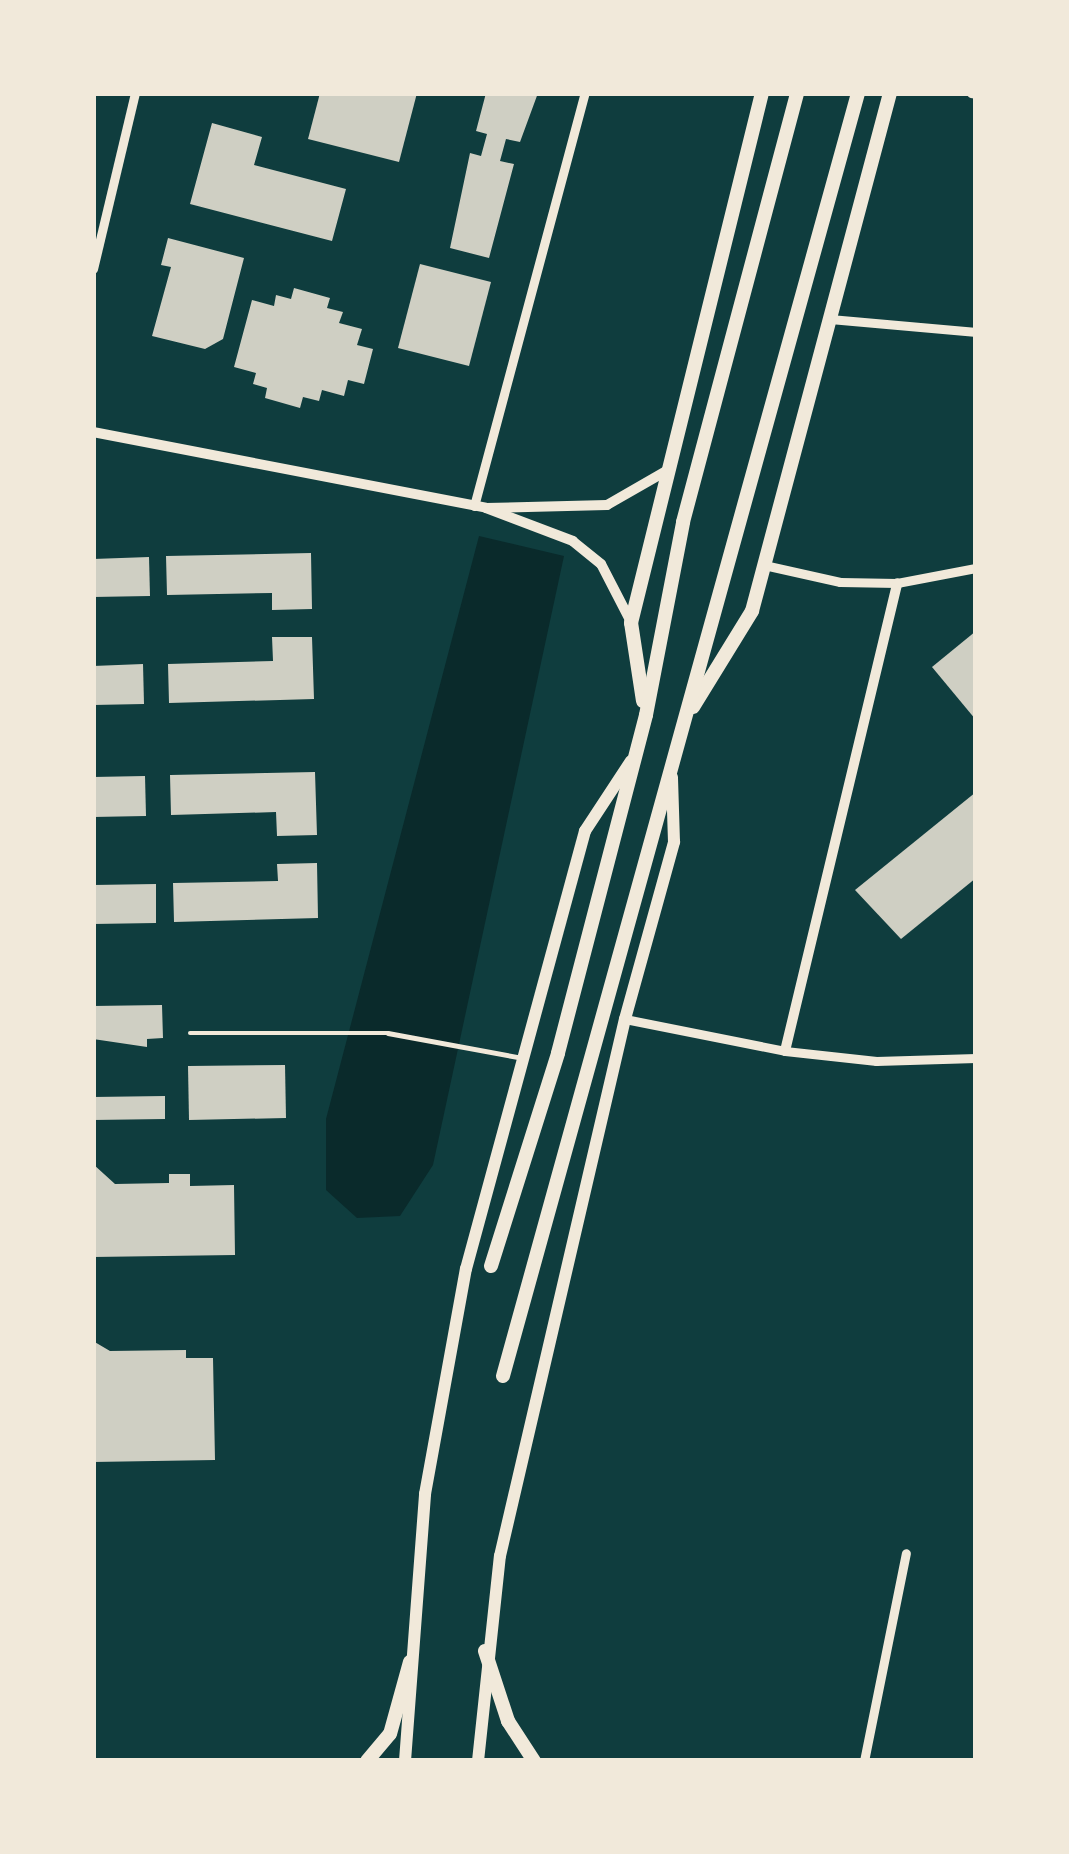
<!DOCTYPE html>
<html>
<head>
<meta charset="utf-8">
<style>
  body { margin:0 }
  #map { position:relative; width:1069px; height:1854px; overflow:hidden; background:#0f3d3e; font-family:"Noto Sans",sans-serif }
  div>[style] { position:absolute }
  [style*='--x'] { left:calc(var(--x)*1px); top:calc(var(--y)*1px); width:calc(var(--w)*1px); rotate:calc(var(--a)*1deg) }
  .water>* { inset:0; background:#0a2a2b }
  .building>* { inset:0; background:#cfcfc3 }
  .service>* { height:4.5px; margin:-2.25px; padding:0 2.25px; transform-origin:2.25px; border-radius:2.25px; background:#f1e9da }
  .minor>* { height:9px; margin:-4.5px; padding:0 4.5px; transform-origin:4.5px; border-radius:4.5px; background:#f1e9da }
  .tertiary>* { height:10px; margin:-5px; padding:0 5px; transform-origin:5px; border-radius:5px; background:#f1e9da }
  .secondary>* { height:12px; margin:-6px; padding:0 6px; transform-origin:6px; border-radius:6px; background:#f1e9da }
  .primary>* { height:14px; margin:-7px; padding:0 7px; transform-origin:7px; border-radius:7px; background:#f1e9da }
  span { translate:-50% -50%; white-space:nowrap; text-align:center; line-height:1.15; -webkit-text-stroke:10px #f1e9da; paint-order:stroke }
  .frame { position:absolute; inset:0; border:96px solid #f1e9da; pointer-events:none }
</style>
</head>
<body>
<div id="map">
  <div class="water">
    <div style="clip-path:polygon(479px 536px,564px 556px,433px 1165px,400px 1216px,357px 1218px,326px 1190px,326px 1119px)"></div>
  </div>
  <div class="building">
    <div style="clip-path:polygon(320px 93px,417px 93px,399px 162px,308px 139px)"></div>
    <div style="clip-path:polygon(486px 93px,538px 93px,520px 142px,506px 139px,500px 161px,514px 164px,489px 258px,450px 248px,470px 153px,481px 156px,487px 134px,476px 131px)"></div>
    <div style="clip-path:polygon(212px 123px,262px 137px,254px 165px,346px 189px,332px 241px,190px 204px)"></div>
    <div style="clip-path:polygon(168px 238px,244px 258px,223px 339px,205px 349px,152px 336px,171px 267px,161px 265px)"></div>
    <div style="clip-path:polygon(420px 264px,491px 282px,469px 366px,398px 348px)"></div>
    <div style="clip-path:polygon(294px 288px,330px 298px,327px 308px,343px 312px,339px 323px,362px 329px,357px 345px,373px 349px,364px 384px,348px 380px,344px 396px,322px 390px,319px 401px,303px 397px,300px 408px,265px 398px,267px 388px,253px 384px,256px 373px,234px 367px,252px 300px,274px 306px,276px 295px,291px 299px)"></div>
    <div style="clip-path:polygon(311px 553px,312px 609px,272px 610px,272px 593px,167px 595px,166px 556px)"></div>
    <div style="clip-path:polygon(149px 557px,150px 596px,93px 597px,93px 559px)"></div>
    <div style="clip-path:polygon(976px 631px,976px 720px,932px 667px)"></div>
    <div style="clip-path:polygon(272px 637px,312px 637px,314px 699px,169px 703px,168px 664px,273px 661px)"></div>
    <div style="clip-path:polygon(143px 664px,144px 704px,93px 705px,93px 666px)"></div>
    <div style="clip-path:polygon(315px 772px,317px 835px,277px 836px,276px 812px,171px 815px,170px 775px)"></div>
    <div style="clip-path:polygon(145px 776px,146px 816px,93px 817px,93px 777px)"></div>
    <div style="clip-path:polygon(976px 792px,976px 878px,901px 939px,855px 890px)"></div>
    <div style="clip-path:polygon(317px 863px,318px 918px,174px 922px,173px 883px,278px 881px,277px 864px)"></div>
    <div style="clip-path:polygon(156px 884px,156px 923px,93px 924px,93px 885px)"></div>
    <div style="clip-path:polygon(162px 1005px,163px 1038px,147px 1039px,147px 1047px,93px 1039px,93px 1006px)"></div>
    <div style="clip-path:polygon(285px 1065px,286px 1118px,189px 1120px,188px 1066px)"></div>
    <div style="clip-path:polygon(165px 1096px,165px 1119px,93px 1120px,93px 1097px)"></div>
    <div style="clip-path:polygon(93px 1164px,115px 1184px,169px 1183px,169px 1174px,190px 1174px,190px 1186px,234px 1185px,235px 1255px,93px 1257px)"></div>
    <div style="clip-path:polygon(93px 1341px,110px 1351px,186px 1350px,186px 1358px,213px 1358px,215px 1460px,93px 1462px)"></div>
  </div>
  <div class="service">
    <div style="--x:190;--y:1033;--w:198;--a:0"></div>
    <div style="--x:388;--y:1033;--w:132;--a:10.5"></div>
  </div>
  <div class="minor">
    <div style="--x:971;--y:93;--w:5;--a:11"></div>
    <div style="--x:93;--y:269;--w:181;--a:-76.6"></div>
    <div style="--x:830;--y:319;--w:147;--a:5.1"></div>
    <div style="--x:474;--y:506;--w:428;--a:-75"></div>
    <div style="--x:764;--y:565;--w:78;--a:12.6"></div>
    <div style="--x:840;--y:582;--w:57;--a:1"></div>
    <div style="--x:897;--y:583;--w:80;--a:-10.8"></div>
    <div style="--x:625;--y:1019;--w:163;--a:11.3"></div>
    <div style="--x:785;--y:1051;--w:92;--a:6.3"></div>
    <div style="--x:876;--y:1061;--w:100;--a:-1.7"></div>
    <div style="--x:864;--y:1761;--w:212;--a:-78.6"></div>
  </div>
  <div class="tertiary">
    <div style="--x:93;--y:432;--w:400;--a:10.9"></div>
    <div style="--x:631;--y:622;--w:65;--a:-117.3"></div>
    <div style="--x:601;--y:564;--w:36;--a:-141"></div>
    <div style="--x:573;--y:541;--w:93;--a:-159.2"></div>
    <div style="--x:486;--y:508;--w:121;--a:-1.4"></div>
    <div style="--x:607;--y:505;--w:70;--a:-29.8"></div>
    <div style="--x:785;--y:1051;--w:481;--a:-76.5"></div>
  </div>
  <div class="secondary">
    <div style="--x:405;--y:1761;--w:268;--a:-85.7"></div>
    <div style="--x:425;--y:1494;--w:229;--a:-79.7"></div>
    <div style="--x:466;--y:1269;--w:454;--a:-74.8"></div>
    <div style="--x:585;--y:831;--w:84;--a:-56.7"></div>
    <div style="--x:478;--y:1761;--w:206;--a:-83.9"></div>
    <div style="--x:500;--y:1556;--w:551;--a:-76.9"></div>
    <div style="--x:625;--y:1019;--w:184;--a:-74.5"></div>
    <div style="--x:674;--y:842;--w:65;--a:-91.8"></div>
  </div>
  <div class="primary">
    <div style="--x:643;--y:701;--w:79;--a:-98.7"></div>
    <div style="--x:631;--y:623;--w:546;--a:-76.12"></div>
    <div style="--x:693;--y:707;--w:113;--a:-58.4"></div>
    <div style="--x:752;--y:611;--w:536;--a:-75.08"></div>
    <div style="--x:491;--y:1266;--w:223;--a:-72.5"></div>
    <div style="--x:558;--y:1053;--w:349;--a:-75.4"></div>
    <div style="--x:646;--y:715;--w:197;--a:-79.1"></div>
    <div style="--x:683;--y:522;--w:444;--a:-75.1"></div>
    <div style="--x:503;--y:1376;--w:1331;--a:-74.53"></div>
    <div style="--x:485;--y:1651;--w:74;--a:71.8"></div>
    <div style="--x:508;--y:1721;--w:48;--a:57"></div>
    <div style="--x:367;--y:1761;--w:35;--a:-50"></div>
    <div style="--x:390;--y:1734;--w:75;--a:-74.5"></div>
  </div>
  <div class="frame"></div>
</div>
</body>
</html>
